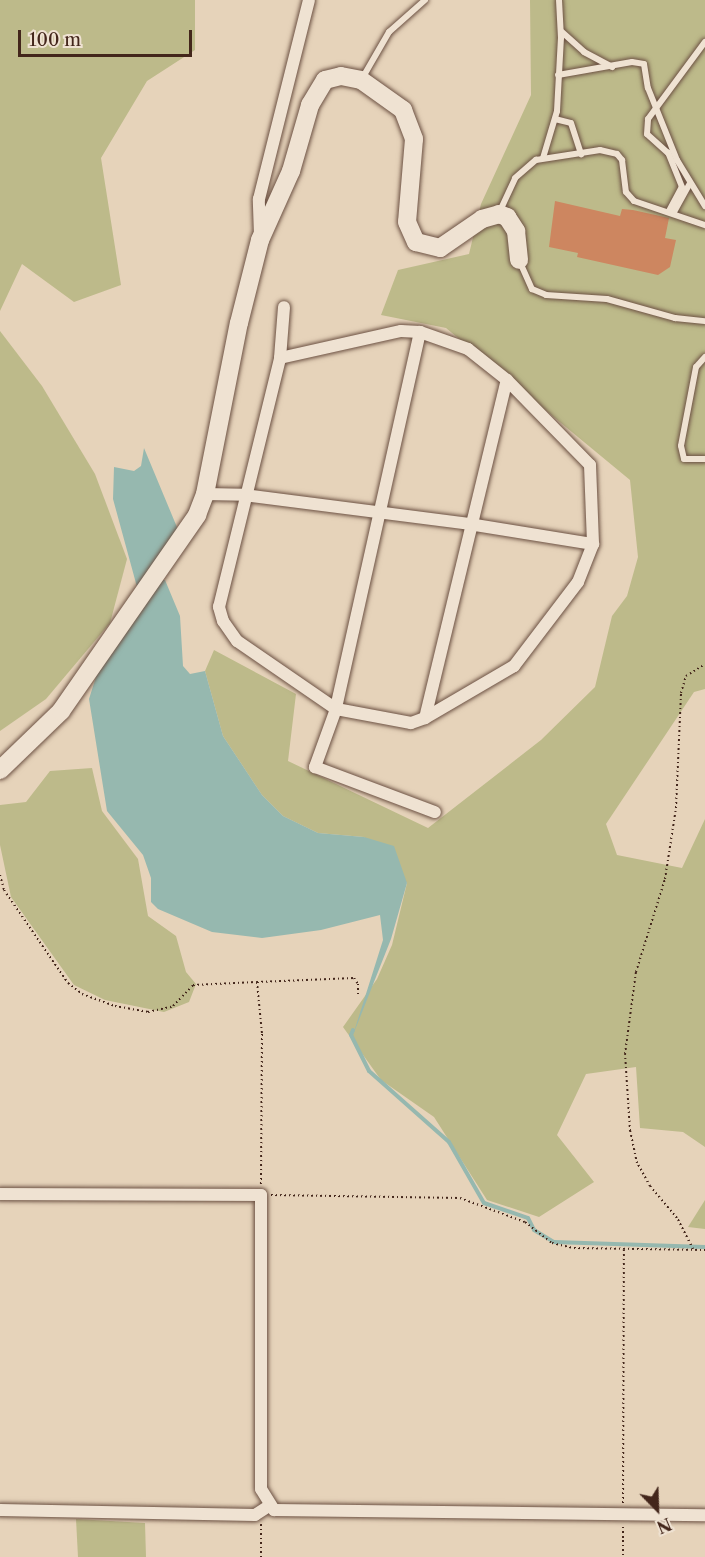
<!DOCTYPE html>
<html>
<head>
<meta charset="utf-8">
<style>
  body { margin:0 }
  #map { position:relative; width:705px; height:1557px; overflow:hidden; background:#e6d3ba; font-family:"Libre Caslon Text",serif }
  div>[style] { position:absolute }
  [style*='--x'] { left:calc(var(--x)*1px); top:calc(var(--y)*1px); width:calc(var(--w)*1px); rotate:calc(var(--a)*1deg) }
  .green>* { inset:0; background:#bdba8a }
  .water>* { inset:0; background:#96b8af }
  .stream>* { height:4px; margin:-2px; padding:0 2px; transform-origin:2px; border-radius:2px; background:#96b8af }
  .building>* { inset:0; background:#cd8660 }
  .path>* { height:2px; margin-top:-1px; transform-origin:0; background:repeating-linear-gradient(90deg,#43261b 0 1.5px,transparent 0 4.5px) }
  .roads { filter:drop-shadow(0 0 2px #6c5143) drop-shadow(0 0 2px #6c5143) }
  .lane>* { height:6px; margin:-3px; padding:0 3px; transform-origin:3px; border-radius:3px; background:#efe2d2 }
  .street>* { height:12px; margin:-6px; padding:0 6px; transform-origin:6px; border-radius:6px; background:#efe2d2 }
  .secondary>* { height:18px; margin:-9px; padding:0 9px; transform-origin:9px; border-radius:9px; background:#efe2d2 }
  span { translate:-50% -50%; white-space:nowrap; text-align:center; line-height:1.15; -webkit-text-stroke:6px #efe2d2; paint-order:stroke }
  .north { position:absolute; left:627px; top:1479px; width:60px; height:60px; -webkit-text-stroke:4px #efe2d2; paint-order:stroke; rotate:157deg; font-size:16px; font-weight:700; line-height:24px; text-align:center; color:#43261b }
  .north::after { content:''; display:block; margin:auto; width:21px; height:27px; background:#43261b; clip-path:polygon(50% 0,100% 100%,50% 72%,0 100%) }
  .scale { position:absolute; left:18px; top:30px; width:174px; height:27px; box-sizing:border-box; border:3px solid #43261b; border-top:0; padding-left:8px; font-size:18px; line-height:21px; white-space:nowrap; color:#43261b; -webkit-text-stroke:4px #efe2d2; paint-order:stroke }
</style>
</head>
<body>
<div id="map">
  <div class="green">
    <div style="clip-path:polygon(0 0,195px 0,195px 50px,147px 81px,101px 158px,121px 285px,74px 302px,22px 264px,0 311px)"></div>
    <div style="clip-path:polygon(530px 0,705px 0,705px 689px,694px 692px,606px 824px,617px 855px,682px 868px,705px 819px,705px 1147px,683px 1132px,640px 1128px,636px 1067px,586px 1074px,557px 1135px,594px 1182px,539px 1217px,487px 1200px,434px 1117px,381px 1080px,343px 1027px,377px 979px,392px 945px,407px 883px,364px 837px,318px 833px,283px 816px,262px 795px,223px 736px,205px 671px,214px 650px,296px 694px,288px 761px,428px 828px,541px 740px,595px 687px,612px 616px,627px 596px,638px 557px,630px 480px,446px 328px,381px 315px,398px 270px,469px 254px,481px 204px,531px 95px)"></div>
    <div style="clip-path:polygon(0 331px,42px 386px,95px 474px,127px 559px,110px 623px,46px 699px,0 731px)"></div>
    <div style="clip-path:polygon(92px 768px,102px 811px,138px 859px,148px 916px,176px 936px,186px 972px,196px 984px,189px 1002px,164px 1012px,105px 1000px,74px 985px,11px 897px,0 845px,0 805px,26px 802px,50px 771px)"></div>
    <div style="clip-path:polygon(705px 1200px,705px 1229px,688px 1227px)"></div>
    <div style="clip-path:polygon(76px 1519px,145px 1523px,146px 1557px,78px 1557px)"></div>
  </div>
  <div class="water">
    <div style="clip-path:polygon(144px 448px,179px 532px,137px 587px,113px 499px,114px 467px,134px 471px,141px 466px)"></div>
    <div style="clip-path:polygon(158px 580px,165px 580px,180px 616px,183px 666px,190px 674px,205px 671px,223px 736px,262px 795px,283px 816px,318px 833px,364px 837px,394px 846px,407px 883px,391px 939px,353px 1035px,383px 940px,380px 915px,321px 930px,262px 938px,212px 932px,158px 909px,151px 902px,151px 878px,143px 855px,107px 811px,89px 699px,102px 658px)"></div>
  </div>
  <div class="stream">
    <div style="--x:353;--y:1030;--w:5;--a:112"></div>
    <div style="--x:351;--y:1035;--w:40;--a:63.4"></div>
    <div style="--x:369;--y:1071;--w:107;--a:41.6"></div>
    <div style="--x:449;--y:1142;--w:70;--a:60.2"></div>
    <div style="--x:484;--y:1203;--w:46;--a:18.8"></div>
    <div style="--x:528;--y:1218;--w:13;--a:63"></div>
    <div style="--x:534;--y:1230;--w:23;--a:31"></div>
    <div style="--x:554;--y:1242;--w:151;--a:1.9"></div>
  </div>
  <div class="building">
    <div style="clip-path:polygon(555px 201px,620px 216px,622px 209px,633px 210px,669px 218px,665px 238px,676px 240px,670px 267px,658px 275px,577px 257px,578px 253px,549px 247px)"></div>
  </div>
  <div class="path">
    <div style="--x:0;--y:875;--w:16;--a:75"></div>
    <div style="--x:4;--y:890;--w:113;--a:55.5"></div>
    <div style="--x:68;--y:983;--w:18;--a:38"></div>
    <div style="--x:82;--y:994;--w:35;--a:20"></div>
    <div style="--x:115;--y:1006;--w:34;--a:10"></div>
    <div style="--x:148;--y:1012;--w:26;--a:-13"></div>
    <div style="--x:173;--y:1006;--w:29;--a:-46"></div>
    <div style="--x:193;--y:985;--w:64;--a:-2.7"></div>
    <div style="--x:257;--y:982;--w:97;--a:-2.4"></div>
    <div style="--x:354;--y:978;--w:7;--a:56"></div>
    <div style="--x:358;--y:984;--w:13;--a:90"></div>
    <div style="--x:257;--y:982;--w:52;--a:84.5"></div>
    <div style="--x:262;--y:1034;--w:150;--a:90.4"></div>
    <div style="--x:271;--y:1195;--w:189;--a:0.9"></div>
    <div style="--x:460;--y:1198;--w:69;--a:20.3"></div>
    <div style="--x:525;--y:1222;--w:34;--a:38"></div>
    <div style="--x:552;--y:1243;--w:23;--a:13"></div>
    <div style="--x:574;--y:1248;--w:131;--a:0.9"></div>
    <div style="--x:693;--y:1249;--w:35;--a:-117"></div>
    <div style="--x:677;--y:1218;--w:42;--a:-130.2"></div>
    <div style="--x:650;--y:1186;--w:26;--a:-119"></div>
    <div style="--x:637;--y:1163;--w:33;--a:-102"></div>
    <div style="--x:630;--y:1131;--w:77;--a:-93.7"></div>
    <div style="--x:625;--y:1054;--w:83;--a:-82.4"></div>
    <div style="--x:636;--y:972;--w:97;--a:-72.7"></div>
    <div style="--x:665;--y:879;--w:72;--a:-81.2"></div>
    <div style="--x:676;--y:808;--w:115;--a:-87.5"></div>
    <div style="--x:681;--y:693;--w:18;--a:-74"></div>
    <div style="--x:686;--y:676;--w:22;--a:-32"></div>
    <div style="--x:623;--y:1503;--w:255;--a:-89.8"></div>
    <div style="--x:623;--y:1527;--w:30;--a:90"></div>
    <div style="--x:261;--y:1557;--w:33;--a:-90"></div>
  </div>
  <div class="roads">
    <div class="lane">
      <div style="--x:562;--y:32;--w:30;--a:42"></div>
      <div style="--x:584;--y:52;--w:32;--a:28"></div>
      <div style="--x:558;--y:75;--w:75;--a:-10"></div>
      <div style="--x:632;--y:62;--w:12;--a:9"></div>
      <div style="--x:644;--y:64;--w:24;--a:81"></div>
      <div style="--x:648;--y:88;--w:78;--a:68.1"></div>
      <div style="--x:677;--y:160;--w:54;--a:58.7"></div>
      <div style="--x:363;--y:77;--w:52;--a:-60"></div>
      <div style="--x:389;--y:32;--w:48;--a:-41.6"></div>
      <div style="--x:555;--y:119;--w:16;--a:14"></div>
      <div style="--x:571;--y:123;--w:33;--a:72"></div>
      <div style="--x:543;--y:158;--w:49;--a:-73.4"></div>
      <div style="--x:557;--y:111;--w:73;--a:-86.9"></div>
      <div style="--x:561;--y:38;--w:38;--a:-93"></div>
      <div style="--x:669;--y:211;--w:27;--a:-62"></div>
      <div style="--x:682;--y:187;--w:37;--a:-112"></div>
      <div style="--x:668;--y:153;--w:28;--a:-138"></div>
      <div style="--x:647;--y:134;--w:15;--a:-86"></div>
      <div style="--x:648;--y:119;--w:96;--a:-53.5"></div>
      <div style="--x:674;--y:212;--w:33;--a:-61"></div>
      <div style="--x:499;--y:213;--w:38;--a:-65"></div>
      <div style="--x:515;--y:178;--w:28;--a:-41"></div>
      <div style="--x:536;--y:160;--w:65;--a:-8.9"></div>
      <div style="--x:600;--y:150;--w:17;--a:13"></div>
      <div style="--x:617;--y:154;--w:8;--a:50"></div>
      <div style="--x:622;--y:160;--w:32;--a:83"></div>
      <div style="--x:626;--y:192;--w:12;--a:48"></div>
      <div style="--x:634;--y:201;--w:75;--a:18.7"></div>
      <div style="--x:519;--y:260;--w:32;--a:66"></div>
      <div style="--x:532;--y:289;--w:15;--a:23"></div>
      <div style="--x:546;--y:295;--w:61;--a:3.8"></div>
      <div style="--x:607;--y:299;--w:71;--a:15.6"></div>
      <div style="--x:675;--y:318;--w:30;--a:6"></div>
      <div style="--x:705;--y:357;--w:13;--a:132"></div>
      <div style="--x:696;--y:367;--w:80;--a:100.8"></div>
      <div style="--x:681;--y:446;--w:13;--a:77"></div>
      <div style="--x:684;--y:459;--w:21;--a:0"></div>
    </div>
    <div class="street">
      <div style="--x:260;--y:235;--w:36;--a:-92"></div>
      <div style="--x:259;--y:199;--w:205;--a:-75.9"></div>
      <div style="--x:420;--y:332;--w:386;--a:102.6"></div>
      <div style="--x:336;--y:709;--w:62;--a:109.9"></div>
      <div style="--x:315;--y:767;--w:128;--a:20.6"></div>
      <div style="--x:280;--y:358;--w:124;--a:-12.6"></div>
      <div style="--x:401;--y:331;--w:19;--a:3"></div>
      <div style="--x:420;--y:332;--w:51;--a:19.5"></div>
      <div style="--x:468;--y:349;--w:50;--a:38.5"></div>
      <div style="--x:507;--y:380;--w:119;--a:45.7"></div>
      <div style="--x:590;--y:465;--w:79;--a:87.8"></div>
      <div style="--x:593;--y:544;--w:41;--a:111.5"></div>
      <div style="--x:578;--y:582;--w:106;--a:127.3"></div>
      <div style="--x:514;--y:666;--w:103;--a:149.7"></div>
      <div style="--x:425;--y:718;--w:15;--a:160"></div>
      <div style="--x:411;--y:723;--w:76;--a:-169.4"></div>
      <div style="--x:336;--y:709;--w:120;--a:-145.5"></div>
      <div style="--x:237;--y:641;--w:24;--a:-125"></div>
      <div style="--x:223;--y:621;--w:15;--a:-106"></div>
      <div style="--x:219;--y:607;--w:256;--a:-76.2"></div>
      <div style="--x:280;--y:358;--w:51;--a:-85.5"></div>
      <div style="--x:205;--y:494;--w:39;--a:1"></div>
      <div style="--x:244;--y:495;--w:227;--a:7.3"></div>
      <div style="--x:469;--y:524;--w:126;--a:9.2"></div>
      <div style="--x:425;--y:718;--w:348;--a:-76.4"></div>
      <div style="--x:0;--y:1194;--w:261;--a:0.2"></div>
      <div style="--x:261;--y:1195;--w:294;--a:90"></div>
      <div style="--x:261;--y:1489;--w:25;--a:58"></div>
      <div style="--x:274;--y:1510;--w:431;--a:0.7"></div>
      <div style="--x:0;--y:1510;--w:255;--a:1.1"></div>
      <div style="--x:255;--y:1515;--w:17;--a:-33"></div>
    </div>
    <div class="secondary">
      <div style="--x:0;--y:770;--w:85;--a:-44"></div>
      <div style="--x:61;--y:711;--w:239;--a:-55.2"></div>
      <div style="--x:197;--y:515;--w:22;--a:-69"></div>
      <div style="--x:205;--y:494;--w:174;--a:-78.8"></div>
      <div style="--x:239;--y:323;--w:86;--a:-75.8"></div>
      <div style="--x:260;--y:240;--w:76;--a:-65.8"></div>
      <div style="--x:291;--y:171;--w:69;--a:-73.9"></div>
      <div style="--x:310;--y:105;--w:29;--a:-59"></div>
      <div style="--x:325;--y:80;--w:16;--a:-14"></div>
      <div style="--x:341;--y:76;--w:20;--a:11"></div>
      <div style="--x:361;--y:80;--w:52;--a:35.5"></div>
      <div style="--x:403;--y:110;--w:31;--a:69"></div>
      <div style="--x:414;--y:139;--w:83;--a:94.8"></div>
      <div style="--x:407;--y:222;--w:22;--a:66"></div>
      <div style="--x:416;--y:242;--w:25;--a:14"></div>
      <div style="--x:440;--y:248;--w:51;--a:-34.6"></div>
      <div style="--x:482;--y:219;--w:18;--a:-16"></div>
      <div style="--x:499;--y:214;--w:9;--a:21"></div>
      <div style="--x:507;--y:217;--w:17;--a:57"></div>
      <div style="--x:516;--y:231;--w:29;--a:84"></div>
    </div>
  </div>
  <div class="north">N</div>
  <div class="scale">100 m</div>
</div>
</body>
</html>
